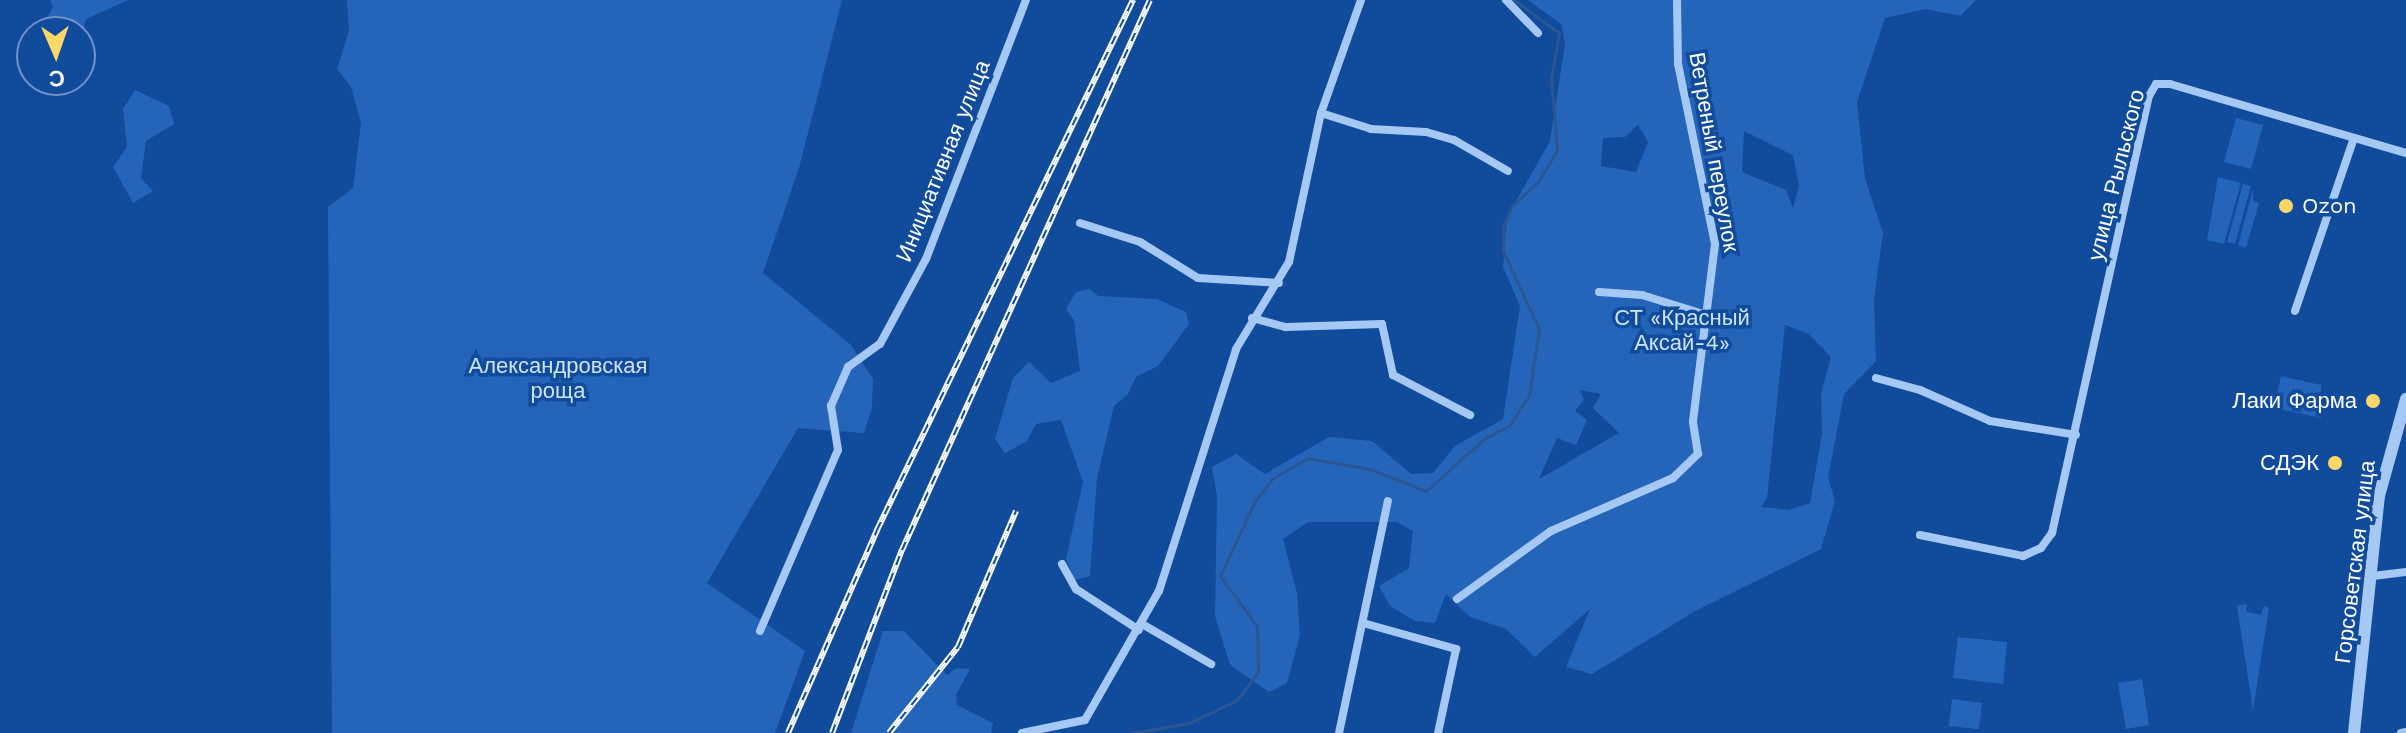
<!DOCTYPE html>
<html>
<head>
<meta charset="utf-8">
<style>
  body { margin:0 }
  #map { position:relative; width:2406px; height:733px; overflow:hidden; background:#114b9c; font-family:"Work Sans",sans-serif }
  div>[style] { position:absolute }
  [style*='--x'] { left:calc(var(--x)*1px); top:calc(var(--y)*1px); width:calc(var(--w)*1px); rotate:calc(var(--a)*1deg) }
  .green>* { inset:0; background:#2465ba }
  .stream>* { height:3px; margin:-1.5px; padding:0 1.5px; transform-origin:1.5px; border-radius:1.5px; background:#2c5692 }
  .minor>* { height:8px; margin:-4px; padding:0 4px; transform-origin:4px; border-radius:4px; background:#a6c8f4 }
  .tertiary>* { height:12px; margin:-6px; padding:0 6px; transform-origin:6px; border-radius:6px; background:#a6c8f4 }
  .rail>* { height:6px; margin-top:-3px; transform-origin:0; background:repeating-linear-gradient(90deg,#114b9c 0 9px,#fff 0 18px); box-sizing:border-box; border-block:2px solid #fff }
  .dots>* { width:22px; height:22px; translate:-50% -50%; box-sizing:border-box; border:4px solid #114b9c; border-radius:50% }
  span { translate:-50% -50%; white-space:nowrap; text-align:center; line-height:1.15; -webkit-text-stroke:7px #114b9c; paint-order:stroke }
  .street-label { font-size:22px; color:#fff }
  .poi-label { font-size:22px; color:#fff }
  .left { translate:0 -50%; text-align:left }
  .right { translate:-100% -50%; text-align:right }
  .park-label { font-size:22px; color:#cee3fe }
  .north { position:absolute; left:16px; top:16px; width:80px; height:80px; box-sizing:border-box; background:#114b9c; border:2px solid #7093c4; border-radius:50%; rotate:178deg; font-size:22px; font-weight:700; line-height:32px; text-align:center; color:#fff }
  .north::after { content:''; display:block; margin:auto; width:28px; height:36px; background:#ffd769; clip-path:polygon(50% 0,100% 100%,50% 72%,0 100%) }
</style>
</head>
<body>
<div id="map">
  <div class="green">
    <div style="clip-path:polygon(50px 0,128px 0,86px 19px,81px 37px,86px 58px,80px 65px,80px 32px,39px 32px,53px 7px)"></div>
    <div style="clip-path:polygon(347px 0,842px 0,799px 168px,763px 273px,851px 345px,873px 379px,872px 408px,864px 433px,798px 428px,707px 583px,805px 651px,775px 733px,332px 733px,328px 207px,353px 188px,361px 123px,351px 87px,337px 69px,349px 31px)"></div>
    <div style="clip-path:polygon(evenodd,1528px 0,1976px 0,1960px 16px,1926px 9px,1885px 18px,1857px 102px,1865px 178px,1883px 233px,1874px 299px,1876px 361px,1844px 394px,1828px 477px,1835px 501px,1821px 549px,1697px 610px,1592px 674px,1566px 667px,1590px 609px,1535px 657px,1506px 629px,1470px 617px,1446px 594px,1435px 623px,1415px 621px,1390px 606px,1379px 586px,1409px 568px,1413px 531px,1397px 522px,1308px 522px,1283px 539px,1297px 593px,1300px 635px,1287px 683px,1269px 692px,1230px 665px,1215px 616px,1217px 496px,1212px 467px,1236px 454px,1265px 474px,1329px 437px,1372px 441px,1411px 474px,1433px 473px,1455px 446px,1503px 419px,1520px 306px,1503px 267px,1507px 217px,1550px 141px,1565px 44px,1561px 24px,1528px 0,1638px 125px,1648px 142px,1636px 172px,1601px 166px,1603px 138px,1625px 137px,1638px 125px,1528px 0,1744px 131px,1793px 155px,1799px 186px,1793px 208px,1786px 190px,1742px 172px,1744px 131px,1528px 0,1785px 325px,1809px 334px,1831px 357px,1821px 394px,1822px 434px,1810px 503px,1788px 510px,1761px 507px,1767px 498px,1785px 325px,1528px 0,1580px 390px,1601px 394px,1593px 408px,1619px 433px,1539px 479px,1557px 438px,1576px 445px,1587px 420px,1575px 411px,1584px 400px,1580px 390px)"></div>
    <div style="clip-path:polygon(135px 90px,169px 106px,174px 124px,146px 141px,141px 178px,153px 191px,133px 203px,113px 167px,127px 147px,123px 109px)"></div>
    <div style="clip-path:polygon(2236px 118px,2263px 125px,2251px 169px,2224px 162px)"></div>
    <div style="clip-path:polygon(2218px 177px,2241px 183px,2224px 244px,2207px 240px)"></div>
    <div style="clip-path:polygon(2243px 184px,2251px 186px,2235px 244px,2227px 242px)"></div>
    <div style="clip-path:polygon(2253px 189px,2253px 201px,2259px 203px,2246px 248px,2238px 245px)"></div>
    <div style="clip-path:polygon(1090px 289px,1098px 296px,1157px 299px,1186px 312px,1189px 324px,1158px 366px,1136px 377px,1128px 394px,1114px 406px,1097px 478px,1090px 576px,1075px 580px,1066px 559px,1083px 482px,1061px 420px,1036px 424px,1027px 441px,1005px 453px,995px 439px,1013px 378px,1029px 362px,1051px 383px,1080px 371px,1074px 320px,1066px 309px,1076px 292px)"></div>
    <div style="clip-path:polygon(2281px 376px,2321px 385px,2321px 418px,2274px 408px)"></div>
    <div style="clip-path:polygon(2247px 604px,2246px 611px,2261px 615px,2264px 606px,2269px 608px,2253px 710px,2237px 606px)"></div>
    <div style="clip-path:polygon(883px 631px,904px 631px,947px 675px,956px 668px,970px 669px,956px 695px,957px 705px,993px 723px,991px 733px,851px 733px)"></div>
    <div style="clip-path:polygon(1958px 637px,2007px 642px,2003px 684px,1953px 678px)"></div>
    <div style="clip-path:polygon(2142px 679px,2149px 725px,2126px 729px,2118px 683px)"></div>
    <div style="clip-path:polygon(1952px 699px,1982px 703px,1979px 729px,1949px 726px)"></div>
  </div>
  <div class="stream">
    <div style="--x:1132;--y:733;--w:58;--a:-10"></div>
    <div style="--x:1189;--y:723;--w:53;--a:-25.6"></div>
    <div style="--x:1237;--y:700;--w:35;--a:-53"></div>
    <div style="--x:1258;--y:672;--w:46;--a:-91.2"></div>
    <div style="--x:1257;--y:626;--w:62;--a:-126.5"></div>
    <div style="--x:1220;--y:576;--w:83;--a:-65"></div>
    <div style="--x:1255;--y:501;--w:29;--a:-52"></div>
    <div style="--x:1273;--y:478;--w:39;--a:-30"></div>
    <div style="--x:1307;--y:458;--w:64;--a:9.9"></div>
    <div style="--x:1370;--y:469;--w:60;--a:21.4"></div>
    <div style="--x:1426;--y:491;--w:79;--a:-41.9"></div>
    <div style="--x:1485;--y:438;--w:27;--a:-27"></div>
    <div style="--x:1509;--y:426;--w:37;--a:-57"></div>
    <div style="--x:1529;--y:395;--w:67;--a:-81.4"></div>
    <div style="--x:1539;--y:329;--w:86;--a:-114.8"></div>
    <div style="--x:1503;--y:251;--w:25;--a:-90"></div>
    <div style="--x:1503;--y:226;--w:22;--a:-66"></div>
    <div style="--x:1512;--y:206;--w:35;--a:-43"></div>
    <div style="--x:1538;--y:182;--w:37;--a:-59"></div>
    <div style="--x:1557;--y:150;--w:71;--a:-94.8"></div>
    <div style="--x:1551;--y:79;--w:47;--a:-80.1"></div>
    <div style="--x:1559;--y:33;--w:56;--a:-143.7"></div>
  </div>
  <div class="minor">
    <div style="--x:1506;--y:0;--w:46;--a:45.9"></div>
    <div style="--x:1321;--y:113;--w:52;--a:17.7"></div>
    <div style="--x:1371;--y:129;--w:55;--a:3.1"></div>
    <div style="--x:1426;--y:132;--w:29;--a:16"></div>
    <div style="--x:1454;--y:140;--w:62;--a:29.9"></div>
    <div style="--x:1080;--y:223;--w:63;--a:17.6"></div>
    <div style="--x:1140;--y:242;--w:68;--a:31.8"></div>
    <div style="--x:1198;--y:278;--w:81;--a:3.5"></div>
    <div style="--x:1599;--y:292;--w:43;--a:4"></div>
    <div style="--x:1642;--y:295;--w:71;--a:17.2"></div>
    <div style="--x:2295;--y:311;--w:180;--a:-71.2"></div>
    <div style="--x:1252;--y:318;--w:35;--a:15"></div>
    <div style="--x:1286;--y:327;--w:96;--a:-1.8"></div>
    <div style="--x:1382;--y:324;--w:52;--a:77.8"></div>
    <div style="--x:1393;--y:375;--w:87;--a:27.5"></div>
    <div style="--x:1876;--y:378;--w:46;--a:15.3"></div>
    <div style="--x:1920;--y:390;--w:77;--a:23.9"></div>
    <div style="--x:1990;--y:421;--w:87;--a:9.2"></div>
    <div style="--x:1920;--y:535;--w:105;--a:11.5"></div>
    <div style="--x:2023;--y:556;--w:20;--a:-24"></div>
    <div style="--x:2041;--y:548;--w:19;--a:-54"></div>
    <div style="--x:2052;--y:533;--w:448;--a:-77.5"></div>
    <div style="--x:2149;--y:96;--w:14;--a:-60"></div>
    <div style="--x:2156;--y:84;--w:14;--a:0"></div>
    <div style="--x:2170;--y:84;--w:246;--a:16.3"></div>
    <div style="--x:1062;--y:564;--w:29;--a:61"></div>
    <div style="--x:1076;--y:589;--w:75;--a:33.1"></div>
    <div style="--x:2373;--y:576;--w:33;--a:-7"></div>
    <div style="--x:1457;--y:599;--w:116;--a:-35.9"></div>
    <div style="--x:1551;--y:531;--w:133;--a:-23.5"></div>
    <div style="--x:1673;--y:478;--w:35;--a:-44"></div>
    <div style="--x:1698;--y:454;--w:33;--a:-99"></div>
    <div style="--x:1693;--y:421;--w:178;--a:-82.9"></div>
    <div style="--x:1715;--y:244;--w:184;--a:-101.6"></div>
    <div style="--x:1678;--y:64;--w:64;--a:-90.9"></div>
    <div style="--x:1363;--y:623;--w:97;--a:15.6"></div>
    <div style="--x:1456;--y:649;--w:86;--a:102.1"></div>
    <div style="--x:1142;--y:624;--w:80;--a:30.1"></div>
    <div style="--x:760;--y:631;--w:197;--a:-66.7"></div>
    <div style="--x:838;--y:450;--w:45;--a:-99"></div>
    <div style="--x:831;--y:406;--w:43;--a:-66.4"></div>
    <div style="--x:848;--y:367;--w:39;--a:-36"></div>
    <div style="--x:880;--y:344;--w:97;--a:-61.6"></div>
    <div style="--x:926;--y:259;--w:278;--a:-68.9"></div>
    <div style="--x:1022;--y:733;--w:64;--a:-11.7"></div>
    <div style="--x:1085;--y:720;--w:149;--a:-60.2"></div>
    <div style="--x:1159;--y:591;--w:254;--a:-72.3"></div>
    <div style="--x:1236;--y:349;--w:102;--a:-58.7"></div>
    <div style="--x:1289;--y:262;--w:152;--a:-77.9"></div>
    <div style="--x:1321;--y:113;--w:120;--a:-70.5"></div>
    <div style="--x:1339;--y:733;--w:237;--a:-78.1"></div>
    <div style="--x:2401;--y:733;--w:5;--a:-11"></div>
  </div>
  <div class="tertiary">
    <div style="--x:2354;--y:733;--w:238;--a:-84"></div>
    <div style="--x:2379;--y:496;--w:101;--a:-74.4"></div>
  </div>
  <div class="rail">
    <div style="--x:788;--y:733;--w:222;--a:-66.3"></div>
    <div style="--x:877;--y:530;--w:589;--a:-64.22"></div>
    <div style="--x:832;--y:733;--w:196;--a:-69.1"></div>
    <div style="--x:902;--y:550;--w:603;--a:-65.73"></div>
    <div style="--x:889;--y:733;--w:110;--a:-51.3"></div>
    <div style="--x:958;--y:647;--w:148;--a:-66.9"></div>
  </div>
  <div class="dots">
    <div style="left:2286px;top:206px;background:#ffd769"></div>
    <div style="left:2373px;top:401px;background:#ffd769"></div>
    <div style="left:2335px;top:463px;background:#ffd769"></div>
  </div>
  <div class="street-label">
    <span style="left:1714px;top:152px;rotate:80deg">Ветреный переулок</span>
    <span style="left:943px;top:161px;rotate:-68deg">Инициативная улица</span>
    <span style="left:2116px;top:175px;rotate:-76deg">улица Рыльского</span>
    <span style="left:2355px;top:562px;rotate:-83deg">Горсоветская улица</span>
  </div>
  <div class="poi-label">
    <span class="left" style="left:2302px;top:206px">Ozon</span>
    <span class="right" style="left:2357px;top:401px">Лаки Фарма</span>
    <span class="right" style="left:2319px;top:463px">СДЭК</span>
  </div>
  <div class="park-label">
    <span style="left:1682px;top:330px">СТ «Красный<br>Аксай-4»</span>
    <span style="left:558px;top:378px">Александровская<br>роща</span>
  </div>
  <div class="north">С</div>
</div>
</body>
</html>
